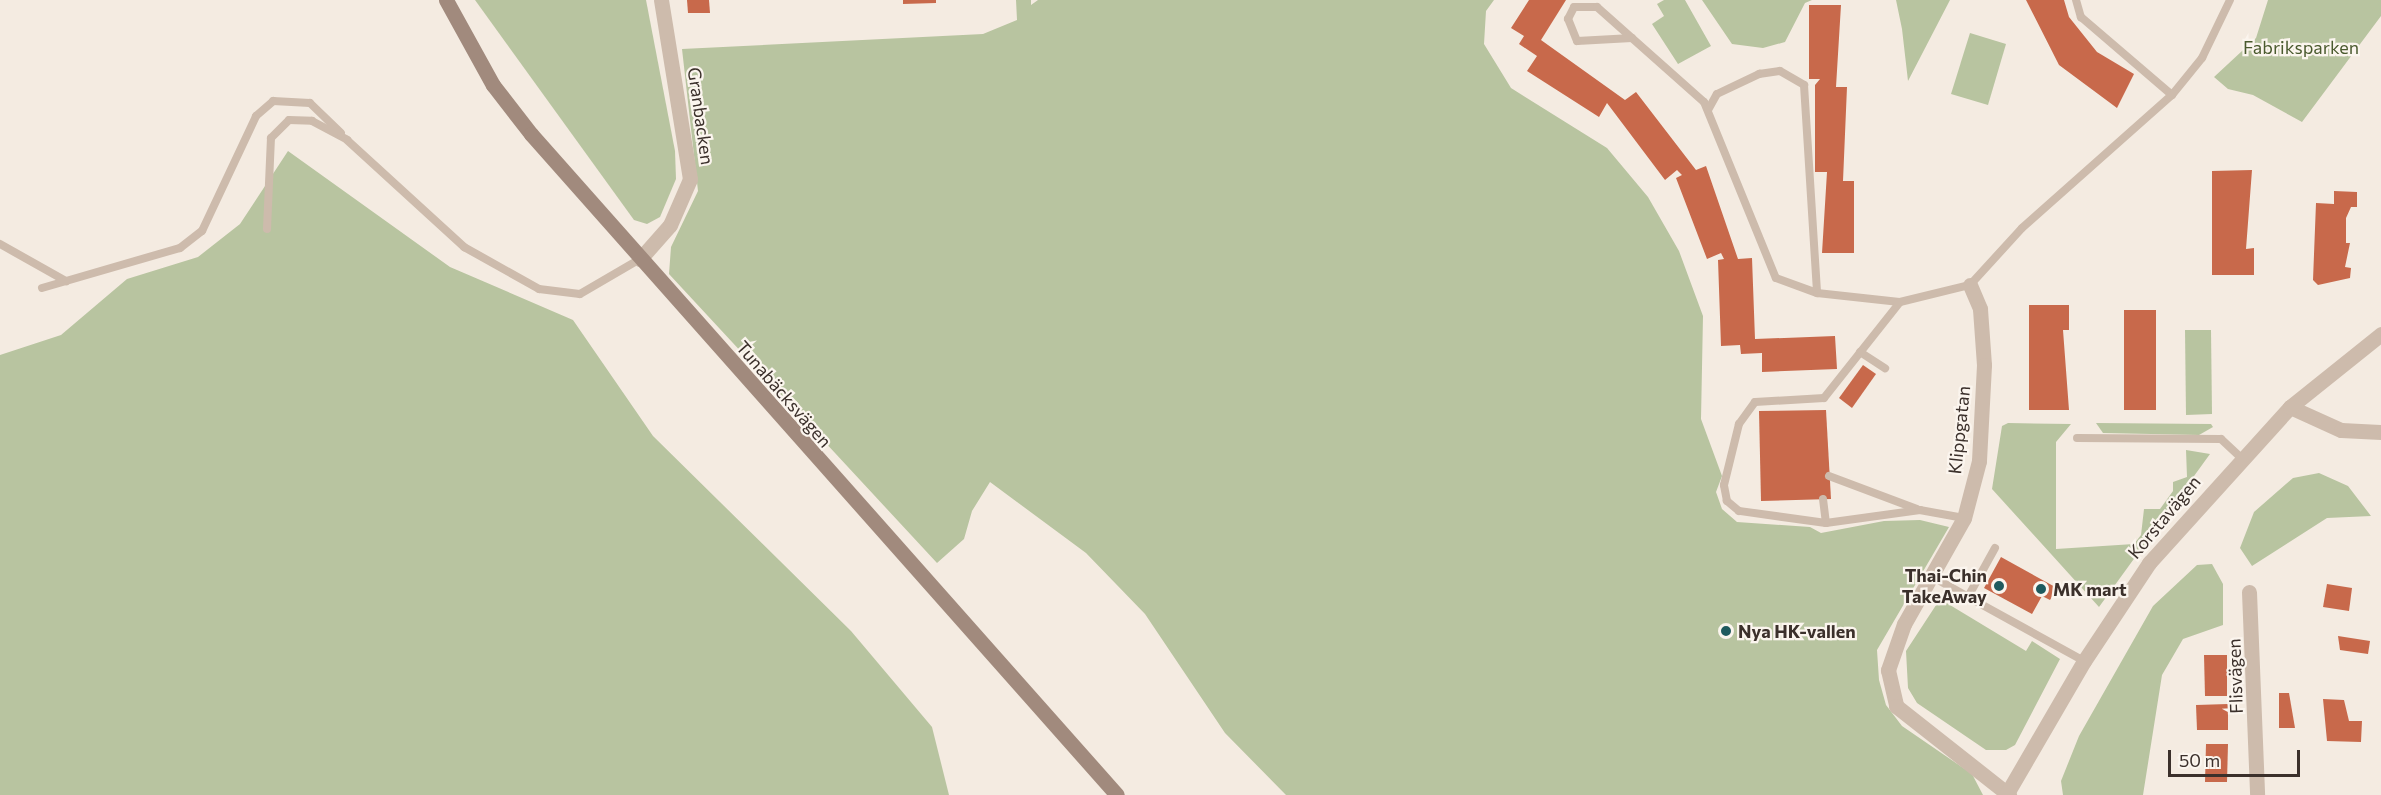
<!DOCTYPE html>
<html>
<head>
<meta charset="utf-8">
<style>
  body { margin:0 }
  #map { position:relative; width:2381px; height:795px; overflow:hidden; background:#f4ebe1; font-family:Commissioner,sans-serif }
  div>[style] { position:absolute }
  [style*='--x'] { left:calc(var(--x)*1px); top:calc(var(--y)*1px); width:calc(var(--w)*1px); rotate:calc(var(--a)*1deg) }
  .green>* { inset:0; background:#b8c4a0 }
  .building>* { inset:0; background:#c8694b }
  .lane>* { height:8px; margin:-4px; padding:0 4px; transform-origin:4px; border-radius:4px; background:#cdbbac }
  .street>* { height:15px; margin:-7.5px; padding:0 7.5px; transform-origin:7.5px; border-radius:7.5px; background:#cdbbac }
  .secondary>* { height:15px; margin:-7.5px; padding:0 7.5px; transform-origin:7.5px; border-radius:7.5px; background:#a18a7d }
  .dots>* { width:16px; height:16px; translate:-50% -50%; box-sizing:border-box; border:3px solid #fbf5ee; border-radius:50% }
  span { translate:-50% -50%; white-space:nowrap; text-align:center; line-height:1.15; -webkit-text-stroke:4.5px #fbf5ee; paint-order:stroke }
  .park-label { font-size:18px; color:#4a5a2e }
  .street-label { font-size:18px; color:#3b302b }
  .poi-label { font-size:18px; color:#3b302b; font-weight:700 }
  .right { translate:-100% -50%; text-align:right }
  .left { translate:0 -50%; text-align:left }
  .scale { position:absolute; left:2168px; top:750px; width:132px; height:27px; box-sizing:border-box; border:3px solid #3b302b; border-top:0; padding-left:8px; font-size:18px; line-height:21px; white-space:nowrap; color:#3b302b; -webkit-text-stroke:4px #fbf5ee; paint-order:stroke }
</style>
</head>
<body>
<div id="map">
  <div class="green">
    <div style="clip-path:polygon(475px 0,646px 0,675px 151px,676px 179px,660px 217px,647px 224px,634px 220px)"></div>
    <div style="clip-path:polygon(1016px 0,1031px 0,1031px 5px,1038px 0,1494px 0,1486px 11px,1484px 44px,1511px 88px,1607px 148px,1648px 197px,1679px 251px,1703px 316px,1701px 419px,1722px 476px,1716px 492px,1722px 509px,1737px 522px,1810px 527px,1821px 533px,1884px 521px,1920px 520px,1949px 527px,1877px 650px,1879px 680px,1886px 705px,1902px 726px,1972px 774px,1983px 795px,1286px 795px,1225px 733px,1145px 614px,1086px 553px,990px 482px,972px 511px,964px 539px,937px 563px,669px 274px,671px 247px,698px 191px,682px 49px,983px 34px,1017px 20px)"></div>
    <div style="clip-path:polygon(1664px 0,1685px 0,1711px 46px,1678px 64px,1652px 24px,1664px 16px,1657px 4px)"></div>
    <div style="clip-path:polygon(1702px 0,1812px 0,1805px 3px,1785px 42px,1763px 48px,1732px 44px)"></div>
    <div style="clip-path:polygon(1896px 0,1950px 0,1908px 81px,1902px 29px)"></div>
    <div style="clip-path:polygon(2268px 0,2381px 0,2381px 16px,2302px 122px,2253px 95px,2228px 89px,2214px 77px,2256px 38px)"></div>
    <div style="clip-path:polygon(1970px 33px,2006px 44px,1988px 105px,1951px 94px)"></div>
    <div style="clip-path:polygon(288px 151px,450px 267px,573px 320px,653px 436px,851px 631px,932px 727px,949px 795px,0 795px,0 355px,61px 335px,127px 279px,198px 257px,240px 224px)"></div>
    <div style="clip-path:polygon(2185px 330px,2211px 330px,2212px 414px,2186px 415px)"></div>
    <div style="clip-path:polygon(2008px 423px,2071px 424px,2056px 442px,2056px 549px,2134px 544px,2141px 535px,2144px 509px,2160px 509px,2173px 491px,2173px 482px,2187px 477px,2186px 450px,2210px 454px,2099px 607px,1992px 489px,2002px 426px)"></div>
    <div style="clip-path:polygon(2096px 423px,2211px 424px,2213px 427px,2199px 435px,2103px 433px)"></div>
    <div style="clip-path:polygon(2319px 473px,2348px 486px,2371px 516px,2327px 518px,2252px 566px,2240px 548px,2254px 512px,2293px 478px)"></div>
    <div style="clip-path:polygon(2212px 564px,2223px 584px,2223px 625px,2183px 639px,2162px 675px,2143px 795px,2063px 795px,2061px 781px,2079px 736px,2153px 606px,2197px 565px)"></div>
    <div style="clip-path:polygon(1940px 599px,2026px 651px,2032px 641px,2060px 659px,2015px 745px,2006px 750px,1986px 750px,1917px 703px,1908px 688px,1906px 651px)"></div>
  </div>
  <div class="building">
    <div style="clip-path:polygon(687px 0,709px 0,710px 13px,688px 13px)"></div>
    <div style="clip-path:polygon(903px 0,936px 0,936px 3px,903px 4px)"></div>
    <div style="clip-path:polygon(1529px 0,1566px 0,1541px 40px,1625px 100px,1636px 92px,1696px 170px,1706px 166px,1738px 259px,1752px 258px,1755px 339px,1835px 336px,1837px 369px,1762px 372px,1762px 353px,1741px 354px,1740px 345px,1721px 346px,1718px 260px,1724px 259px,1721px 253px,1707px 259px,1676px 178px,1682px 175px,1677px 170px,1665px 180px,1607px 103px,1599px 117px,1527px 71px,1537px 56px,1519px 44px,1524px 36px,1511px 28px)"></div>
    <div style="clip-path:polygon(2026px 0,2064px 0,2069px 17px,2097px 52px,2134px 74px,2117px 108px,2059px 65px)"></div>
    <div style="clip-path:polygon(1809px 5px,1841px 5px,1836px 87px,1847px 87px,1843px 181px,1854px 181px,1854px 253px,1822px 253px,1827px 172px,1815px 172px,1815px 85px,1820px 79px,1809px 79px)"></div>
    <div style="clip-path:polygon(2252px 170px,2246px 249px,2254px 248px,2254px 275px,2212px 275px,2212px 171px)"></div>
    <div style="clip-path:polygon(2334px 191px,2357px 192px,2357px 207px,2351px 207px,2346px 218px,2346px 243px,2350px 243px,2345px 267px,2351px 268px,2350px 278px,2318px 285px,2313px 280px,2316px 203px,2334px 204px)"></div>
    <div style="clip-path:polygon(2029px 305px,2069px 305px,2069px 330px,2063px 330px,2069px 410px,2029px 410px)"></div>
    <div style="clip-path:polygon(2124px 310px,2156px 310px,2156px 410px,2124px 410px)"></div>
    <div style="clip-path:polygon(1863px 365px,1876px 374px,1852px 408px,1839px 398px)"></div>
    <div style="clip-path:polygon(1826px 410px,1831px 499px,1761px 501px,1759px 411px)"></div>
    <div style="clip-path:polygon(2001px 557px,2057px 588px,2050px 600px,2042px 596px,2032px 614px,1984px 588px)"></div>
    <div style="clip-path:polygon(2327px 584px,2352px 588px,2349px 611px,2323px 607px)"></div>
    <div style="clip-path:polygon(2338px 636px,2370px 641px,2368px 654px,2340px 650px)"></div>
    <div style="clip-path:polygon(2204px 655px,2227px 655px,2227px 696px,2205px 696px)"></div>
    <div style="clip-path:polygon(2279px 693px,2289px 693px,2295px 728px,2279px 728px)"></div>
    <div style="clip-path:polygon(2323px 699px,2344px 700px,2349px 721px,2362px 721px,2361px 742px,2327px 741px)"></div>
    <div style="clip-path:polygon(2228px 704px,2228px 730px,2197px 730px,2196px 705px)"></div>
    <div style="clip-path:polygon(2206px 744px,2228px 744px,2227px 782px,2205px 782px)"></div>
  </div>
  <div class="lane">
    <div style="--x:2076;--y:0;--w:18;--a:74"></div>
    <div style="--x:2081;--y:17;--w:120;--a:40.6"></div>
    <div style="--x:1632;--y:38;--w:55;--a:176.9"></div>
    <div style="--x:1577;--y:41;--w:24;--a:-112"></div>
    <div style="--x:1568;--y:19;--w:13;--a:-63"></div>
    <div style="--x:1574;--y:7;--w:23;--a:0"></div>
    <div style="--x:1597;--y:7;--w:143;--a:41.6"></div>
    <div style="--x:1704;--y:102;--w:190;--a:67.8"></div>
    <div style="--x:1776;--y:278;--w:44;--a:20.1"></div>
    <div style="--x:1817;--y:293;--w:83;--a:6.2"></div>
    <div style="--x:1708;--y:110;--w:18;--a:-61"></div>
    <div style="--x:1717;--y:94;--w:47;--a:-25.5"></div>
    <div style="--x:1759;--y:74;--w:21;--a:-8"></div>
    <div style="--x:1780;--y:71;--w:28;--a:30"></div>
    <div style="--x:1804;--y:85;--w:208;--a:86.4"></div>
    <div style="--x:267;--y:229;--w:91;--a:-87.5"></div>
    <div style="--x:271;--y:138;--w:25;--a:-45"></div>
    <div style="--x:289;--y:120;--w:23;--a:2"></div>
    <div style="--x:312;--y:121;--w:40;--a:28"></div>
    <div style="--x:347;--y:140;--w:159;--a:42.4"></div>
    <div style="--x:464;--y:247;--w:86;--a:29.2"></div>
    <div style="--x:539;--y:289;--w:41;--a:7"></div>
    <div style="--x:580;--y:294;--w:69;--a:-30.3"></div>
    <div style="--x:0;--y:244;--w:76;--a:29.3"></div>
    <div style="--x:42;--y:288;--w:144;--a:-16.2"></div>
    <div style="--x:180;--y:248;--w:28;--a:-38"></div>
    <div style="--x:202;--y:231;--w:127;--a:-64.8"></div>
    <div style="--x:256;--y:116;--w:23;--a:-41"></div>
    <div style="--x:273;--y:101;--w:37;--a:3"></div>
    <div style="--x:310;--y:103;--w:43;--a:44.1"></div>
    <div style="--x:1860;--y:352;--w:30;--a:33"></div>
    <div style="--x:2077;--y:438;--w:144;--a:0.4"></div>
    <div style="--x:2221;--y:439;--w:26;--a:43"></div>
    <div style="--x:1829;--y:476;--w:94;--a:20.6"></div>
    <div style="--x:1823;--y:499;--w:24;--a:83"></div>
    <div style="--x:1964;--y:518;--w:45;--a:-169.7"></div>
    <div style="--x:1920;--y:510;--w:95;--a:172.1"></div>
    <div style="--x:1826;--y:523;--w:88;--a:-172.1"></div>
    <div style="--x:1739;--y:511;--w:16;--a:-140"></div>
    <div style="--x:1727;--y:501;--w:16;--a:-101"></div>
    <div style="--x:1724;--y:485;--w:63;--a:-76.2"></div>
    <div style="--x:1739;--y:424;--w:27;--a:-54"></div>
    <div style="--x:1755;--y:402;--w:69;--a:-3.3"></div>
    <div style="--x:1824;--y:398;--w:122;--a:-51.6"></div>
    <div style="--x:1900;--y:302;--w:72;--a:-13.7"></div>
    <div style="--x:1970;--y:285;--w:77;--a:-47.6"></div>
    <div style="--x:2022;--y:228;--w:200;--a:-41.6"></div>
    <div style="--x:2172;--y:95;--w:48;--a:-51"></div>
    <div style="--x:2202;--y:58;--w:64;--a:-64.2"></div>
    <div style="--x:1995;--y:548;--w:56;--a:118.9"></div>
    <div style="--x:1968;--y:597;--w:132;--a:28.9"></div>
    <div style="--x:1933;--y:577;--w:40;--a:29.7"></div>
  </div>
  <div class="street">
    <div style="--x:640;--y:259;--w:45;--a:-48.6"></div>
    <div style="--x:670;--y:225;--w:50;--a:-66.5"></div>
    <div style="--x:690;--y:179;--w:181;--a:-99.2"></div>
    <div style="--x:1970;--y:285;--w:26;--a:67"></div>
    <div style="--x:1980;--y:309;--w:56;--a:85.9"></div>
    <div style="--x:1984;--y:365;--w:96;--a:93"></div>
    <div style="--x:1979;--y:461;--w:59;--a:104.7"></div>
    <div style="--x:1964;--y:518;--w:122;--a:119.5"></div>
    <div style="--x:1904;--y:624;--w:49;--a:109.2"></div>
    <div style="--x:1888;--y:670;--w:37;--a:77"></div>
    <div style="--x:1896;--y:706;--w:144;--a:38.2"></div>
    <div style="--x:2290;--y:407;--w:56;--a:24.3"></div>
    <div style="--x:2341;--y:430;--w:40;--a:2.9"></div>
    <div style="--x:2249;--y:592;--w:203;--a:87.7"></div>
    <div style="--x:2006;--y:795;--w:155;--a:-59.8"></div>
    <div style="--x:2084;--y:661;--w:118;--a:-56.4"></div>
    <div style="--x:2149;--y:563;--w:210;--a:-47.9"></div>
    <div style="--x:2290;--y:407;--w:117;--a:-38.7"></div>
  </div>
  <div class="secondary">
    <div style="--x:446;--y:0;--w:97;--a:61.1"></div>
    <div style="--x:493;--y:85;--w:62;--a:52.2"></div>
    <div style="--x:531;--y:134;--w:883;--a:48.44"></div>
  </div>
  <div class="dots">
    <div style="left:1999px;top:586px;background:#1f5a5e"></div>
    <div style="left:2041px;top:589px;background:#1f5a5e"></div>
    <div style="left:1726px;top:631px;background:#1f5a5e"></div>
  </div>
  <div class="park-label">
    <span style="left:2301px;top:47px">Fabriksparken</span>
  </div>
  <div class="street-label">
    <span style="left:701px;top:116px;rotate:82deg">Granbacken</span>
    <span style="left:784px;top:394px;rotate:49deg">Tunabäcksvägen</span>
    <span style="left:1959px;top:430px;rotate:-84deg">Klippgatan</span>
    <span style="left:2164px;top:517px;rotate:-50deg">Korstavägen</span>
    <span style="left:2235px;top:676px;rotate:-92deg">Flisvägen</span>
  </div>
  <div class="poi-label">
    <span class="right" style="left:1987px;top:586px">Thai-Chin<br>TakeAway</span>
    <span class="left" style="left:2053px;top:589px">MK mart</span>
    <span class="left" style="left:1738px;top:631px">Nya HK-vallen</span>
  </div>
  <div class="scale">50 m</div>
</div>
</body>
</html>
